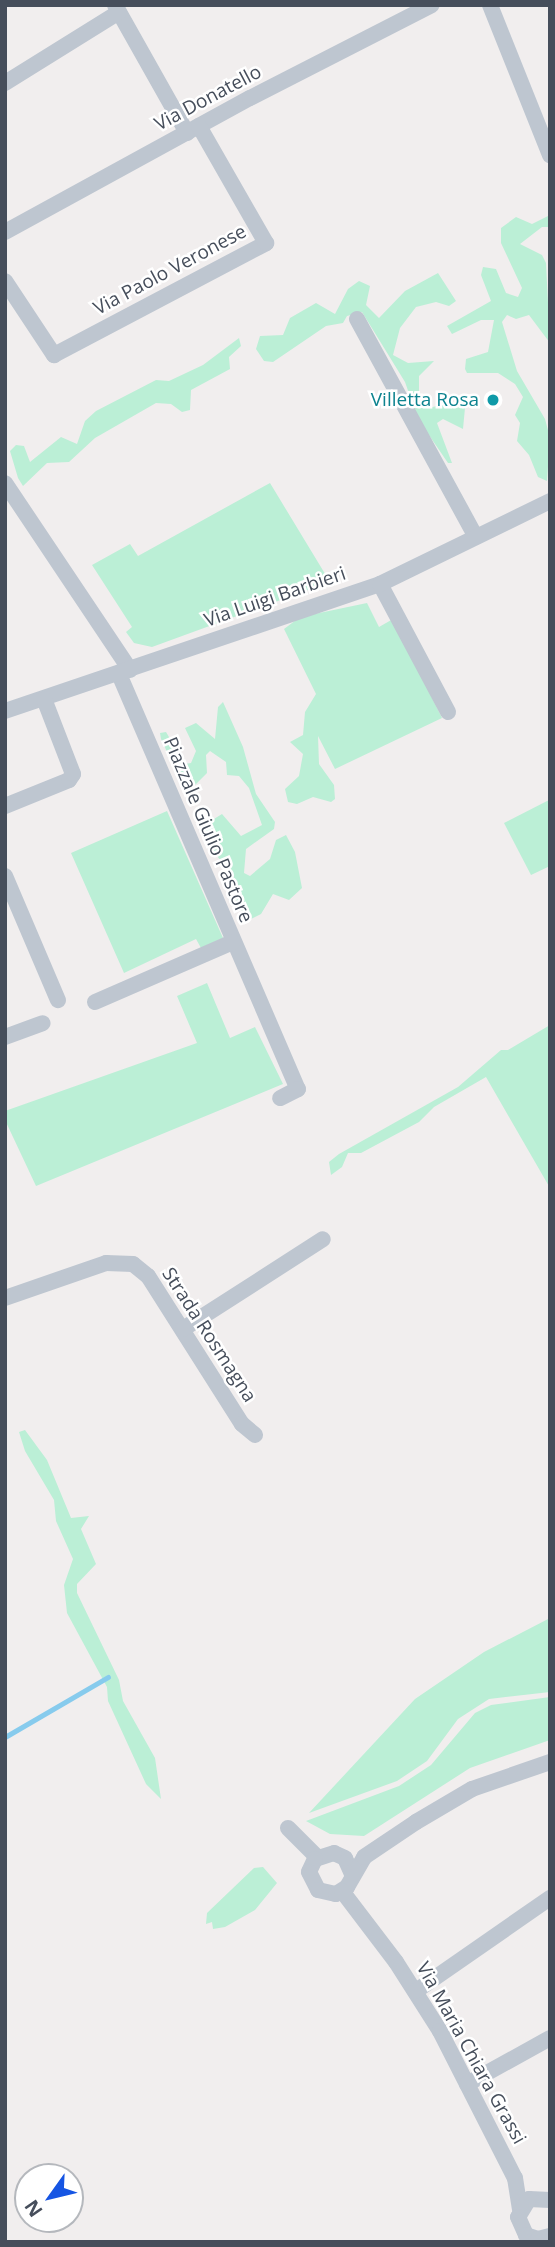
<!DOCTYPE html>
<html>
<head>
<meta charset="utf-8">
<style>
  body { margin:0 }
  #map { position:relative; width:555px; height:2247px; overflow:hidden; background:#f1eeee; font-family:"Open Sans",sans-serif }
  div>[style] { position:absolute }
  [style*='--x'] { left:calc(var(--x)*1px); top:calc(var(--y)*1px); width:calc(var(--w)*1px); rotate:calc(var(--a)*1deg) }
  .green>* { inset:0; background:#bbefd6 }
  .stream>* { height:4.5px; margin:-2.25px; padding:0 2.25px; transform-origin:2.25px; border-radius:2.25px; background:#87cbed }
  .minor>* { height:16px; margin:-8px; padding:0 8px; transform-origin:8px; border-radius:8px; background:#bec6d0 }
  .dots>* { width:19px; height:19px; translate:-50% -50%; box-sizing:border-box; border:4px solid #fff; border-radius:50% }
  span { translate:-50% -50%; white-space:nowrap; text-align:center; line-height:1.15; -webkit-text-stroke:5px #fff; paint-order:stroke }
  .street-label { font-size:19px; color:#464e5b }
  .culture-label { font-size:19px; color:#0d838f }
  .right { translate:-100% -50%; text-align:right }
  .frame { position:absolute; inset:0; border:7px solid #464e5b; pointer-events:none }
  .north { position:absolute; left:14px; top:2163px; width:70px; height:70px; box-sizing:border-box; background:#fff; border:2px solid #b5b8bd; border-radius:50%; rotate:236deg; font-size:19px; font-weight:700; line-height:28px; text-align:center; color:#464e5b }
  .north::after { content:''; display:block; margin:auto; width:24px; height:32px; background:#1655e3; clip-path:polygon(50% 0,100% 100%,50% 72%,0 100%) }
</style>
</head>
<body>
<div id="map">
  <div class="green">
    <div style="clip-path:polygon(550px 215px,550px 227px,542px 227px,520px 244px,542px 255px,546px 263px,550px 343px,529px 315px,516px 319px,507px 315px,502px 322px,517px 371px,545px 419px,550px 438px,547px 481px,538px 477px,529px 455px,517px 441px,520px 423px,515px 415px,523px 397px,515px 384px,498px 373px,467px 373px,465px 369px,466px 359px,488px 352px,494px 320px,481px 320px,452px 334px,447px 326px,491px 301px,481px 275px,483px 267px,496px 269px,506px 293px,518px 297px,522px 288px,501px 243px,501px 228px,516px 217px,532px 224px)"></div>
    <div style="clip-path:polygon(438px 273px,456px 301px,449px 306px,436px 302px,416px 307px,400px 328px,393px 355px,408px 363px,434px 361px,419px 376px,419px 398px,428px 408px,460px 401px,465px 408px,463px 429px,443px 419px,437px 423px,452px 463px,448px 463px,418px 419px,405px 382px,362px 312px,347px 316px,343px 323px,326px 326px,273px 362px,264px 361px,256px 349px,260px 336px,283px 335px,290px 318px,316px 303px,335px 314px,348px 289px,359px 281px,370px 286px,366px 305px,379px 318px,405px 291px)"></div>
    <div style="clip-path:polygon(239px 338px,241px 346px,229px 357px,230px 369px,191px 390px,190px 410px,182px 412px,171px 404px,156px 403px,95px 438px,69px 462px,47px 463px,23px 486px,18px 478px,10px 451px,16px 445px,24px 446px,30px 462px,61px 437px,77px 444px,85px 421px,96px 411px,156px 380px,169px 381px,203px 365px)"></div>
    <div style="clip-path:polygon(270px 483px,330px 582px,152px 647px,134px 643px,126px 632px,132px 627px,92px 565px,130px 544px,138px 556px)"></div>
    <div style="clip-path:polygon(367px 603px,379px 627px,393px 619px,442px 718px,335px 769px,318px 736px,319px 764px,334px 785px,335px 799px,331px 802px,313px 797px,297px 804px,288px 802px,285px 789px,299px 776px,303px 754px,290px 742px,303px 735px,305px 712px,316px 694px,284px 629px,300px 617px)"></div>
    <div style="clip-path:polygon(223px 702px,243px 747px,256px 794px,275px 822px,274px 829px,246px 849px,244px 873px,250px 876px,270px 859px,276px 840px,286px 835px,295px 852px,302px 888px,289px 900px,273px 894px,261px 914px,251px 919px,236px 905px,238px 889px,226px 878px,227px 868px,206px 843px,201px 827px,222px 814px,241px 836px,262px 825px,249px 788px,239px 776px,227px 775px,226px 762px,210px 751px,206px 755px,207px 773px,194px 786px,197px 798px,191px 803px,161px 739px,160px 733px,166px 732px,185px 764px,191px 763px,196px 751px,185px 728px,196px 723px,215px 739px,218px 707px)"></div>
    <div style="clip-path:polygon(549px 800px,550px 866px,531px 875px,504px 823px)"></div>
    <div style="clip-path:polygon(167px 811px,223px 938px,201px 948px,196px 939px,124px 973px,71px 853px)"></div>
    <div style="clip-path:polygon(207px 983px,230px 1038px,255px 1027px,283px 1084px,36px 1186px,5px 1120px,5px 1111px,197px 1043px,177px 996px)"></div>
    <div style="clip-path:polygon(550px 1025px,550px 1188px,486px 1077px,434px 1107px,419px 1122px,361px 1153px,348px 1153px,342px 1167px,331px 1175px,329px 1162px,339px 1154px,458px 1087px,501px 1050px,508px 1050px)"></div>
    <div style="clip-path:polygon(25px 1430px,47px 1460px,71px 1518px,89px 1516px,81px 1529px,96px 1564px,77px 1584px,77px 1593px,119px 1680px,123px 1701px,155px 1758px,161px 1799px,146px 1784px,108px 1701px,107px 1687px,67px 1613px,64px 1585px,73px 1559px,56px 1521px,54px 1500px,25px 1451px,19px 1432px)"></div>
    <div style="clip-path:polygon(550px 1618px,550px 1692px,489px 1699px,458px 1719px,427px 1761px,397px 1781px,309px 1813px,415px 1699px,484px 1652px)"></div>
    <div style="clip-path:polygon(550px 1697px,550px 1740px,470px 1768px,364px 1836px,330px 1834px,306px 1821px,399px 1786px,431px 1765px,475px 1713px,491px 1705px)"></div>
    <div style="clip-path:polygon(263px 1867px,277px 1883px,255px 1910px,225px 1927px,213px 1929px,212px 1922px,206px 1924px,207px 1913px,254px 1868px)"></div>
  </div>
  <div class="stream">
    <div style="--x:5;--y:1737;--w:119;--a:-30.2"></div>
  </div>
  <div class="minor">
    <div style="--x:115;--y:5;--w:147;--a:60.6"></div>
    <div style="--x:490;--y:5;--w:162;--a:68.2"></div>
    <div style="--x:5;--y:83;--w:134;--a:-31.9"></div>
    <div style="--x:5;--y:232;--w:279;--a:-28.7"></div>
    <div style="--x:250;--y:98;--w:204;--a:-27.1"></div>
    <div style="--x:5;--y:281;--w:89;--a:56.5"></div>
    <div style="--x:54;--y:355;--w:240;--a:-27.8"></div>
    <div style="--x:266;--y:243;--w:135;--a:-119.8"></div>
    <div style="--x:357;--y:319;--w:248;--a:61.4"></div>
    <div style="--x:5;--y:483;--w:225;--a:56.2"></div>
    <div style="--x:380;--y:584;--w:145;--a:62"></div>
    <div style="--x:119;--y:674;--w:452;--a:66.7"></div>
    <div style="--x:298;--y:1089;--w:20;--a:153"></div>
    <div style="--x:5;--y:711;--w:396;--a:-18.7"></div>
    <div style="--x:380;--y:584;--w:189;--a:-26"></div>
    <div style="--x:5;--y:806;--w:69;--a:-22.1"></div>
    <div style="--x:69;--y:780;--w:7;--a:-56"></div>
    <div style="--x:73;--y:774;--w:80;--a:-111.1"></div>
    <div style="--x:5;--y:876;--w:135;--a:66.9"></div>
    <div style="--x:95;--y:1002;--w:150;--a:-23.5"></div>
    <div style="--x:5;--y:1037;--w:40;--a:-20.2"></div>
    <div style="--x:5;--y:1298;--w:107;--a:-19.1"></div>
    <div style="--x:106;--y:1263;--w:27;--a:2"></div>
    <div style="--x:133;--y:1264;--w:19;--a:39"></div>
    <div style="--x:148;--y:1276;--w:175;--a:57.6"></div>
    <div style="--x:242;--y:1424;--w:17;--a:40"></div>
    <div style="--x:183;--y:1329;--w:166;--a:-32.7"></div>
    <div style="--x:288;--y:1828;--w:41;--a:45"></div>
    <div style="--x:352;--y:1874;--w:17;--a:-114"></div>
    <div style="--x:345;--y:1858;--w:12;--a:-156"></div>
    <div style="--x:334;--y:1853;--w:20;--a:162"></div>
    <div style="--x:315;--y:1859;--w:14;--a:115"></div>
    <div style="--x:309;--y:1872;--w:20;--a:63"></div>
    <div style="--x:318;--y:1890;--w:18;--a:13"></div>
    <div style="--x:336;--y:1894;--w:13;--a:-32"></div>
    <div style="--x:347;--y:1887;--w:34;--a:-60"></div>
    <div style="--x:364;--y:1857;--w:63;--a:-33.9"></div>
    <div style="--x:416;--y:1822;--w:65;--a:-30.5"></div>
    <div style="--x:472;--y:1789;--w:83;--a:-19.1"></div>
    <div style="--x:342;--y:1891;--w:89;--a:52.7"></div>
    <div style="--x:396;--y:1962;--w:82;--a:57.5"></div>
    <div style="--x:440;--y:2031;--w:165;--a:63"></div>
    <div style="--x:515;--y:2178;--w:32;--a:81"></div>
    <div style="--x:416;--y:1991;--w:163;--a:-34.8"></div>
    <div style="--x:467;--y:2084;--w:95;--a:-29"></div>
    <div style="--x:550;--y:2200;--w:21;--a:-177"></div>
    <div style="--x:529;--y:2199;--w:21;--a:121"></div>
    <div style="--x:518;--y:2217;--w:20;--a:66"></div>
    <div style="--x:526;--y:2235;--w:13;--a:18"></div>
    <div style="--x:538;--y:2239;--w:12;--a:-14"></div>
  </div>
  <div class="dots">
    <div style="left:493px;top:400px;background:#0f9aa8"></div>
  </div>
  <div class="street-label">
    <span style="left:208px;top:98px;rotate:-28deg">Via Donatello</span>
    <span style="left:170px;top:270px;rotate:-28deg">Via Paolo Veronese</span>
    <span style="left:275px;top:597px;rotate:-19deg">Via Luigi Barbieri</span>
    <span style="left:208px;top:830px;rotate:67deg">Piazzale Giulio Pastore</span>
    <span style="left:209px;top:1335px;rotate:57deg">Strada Rosmagna</span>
    <span style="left:471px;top:2053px;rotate:61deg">Via Maria Chiara Grassi</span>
  </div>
  <div class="culture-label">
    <span class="right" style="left:479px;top:400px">Villetta Rosa</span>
  </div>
  <div class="frame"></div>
  <div class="north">N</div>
</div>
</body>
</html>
